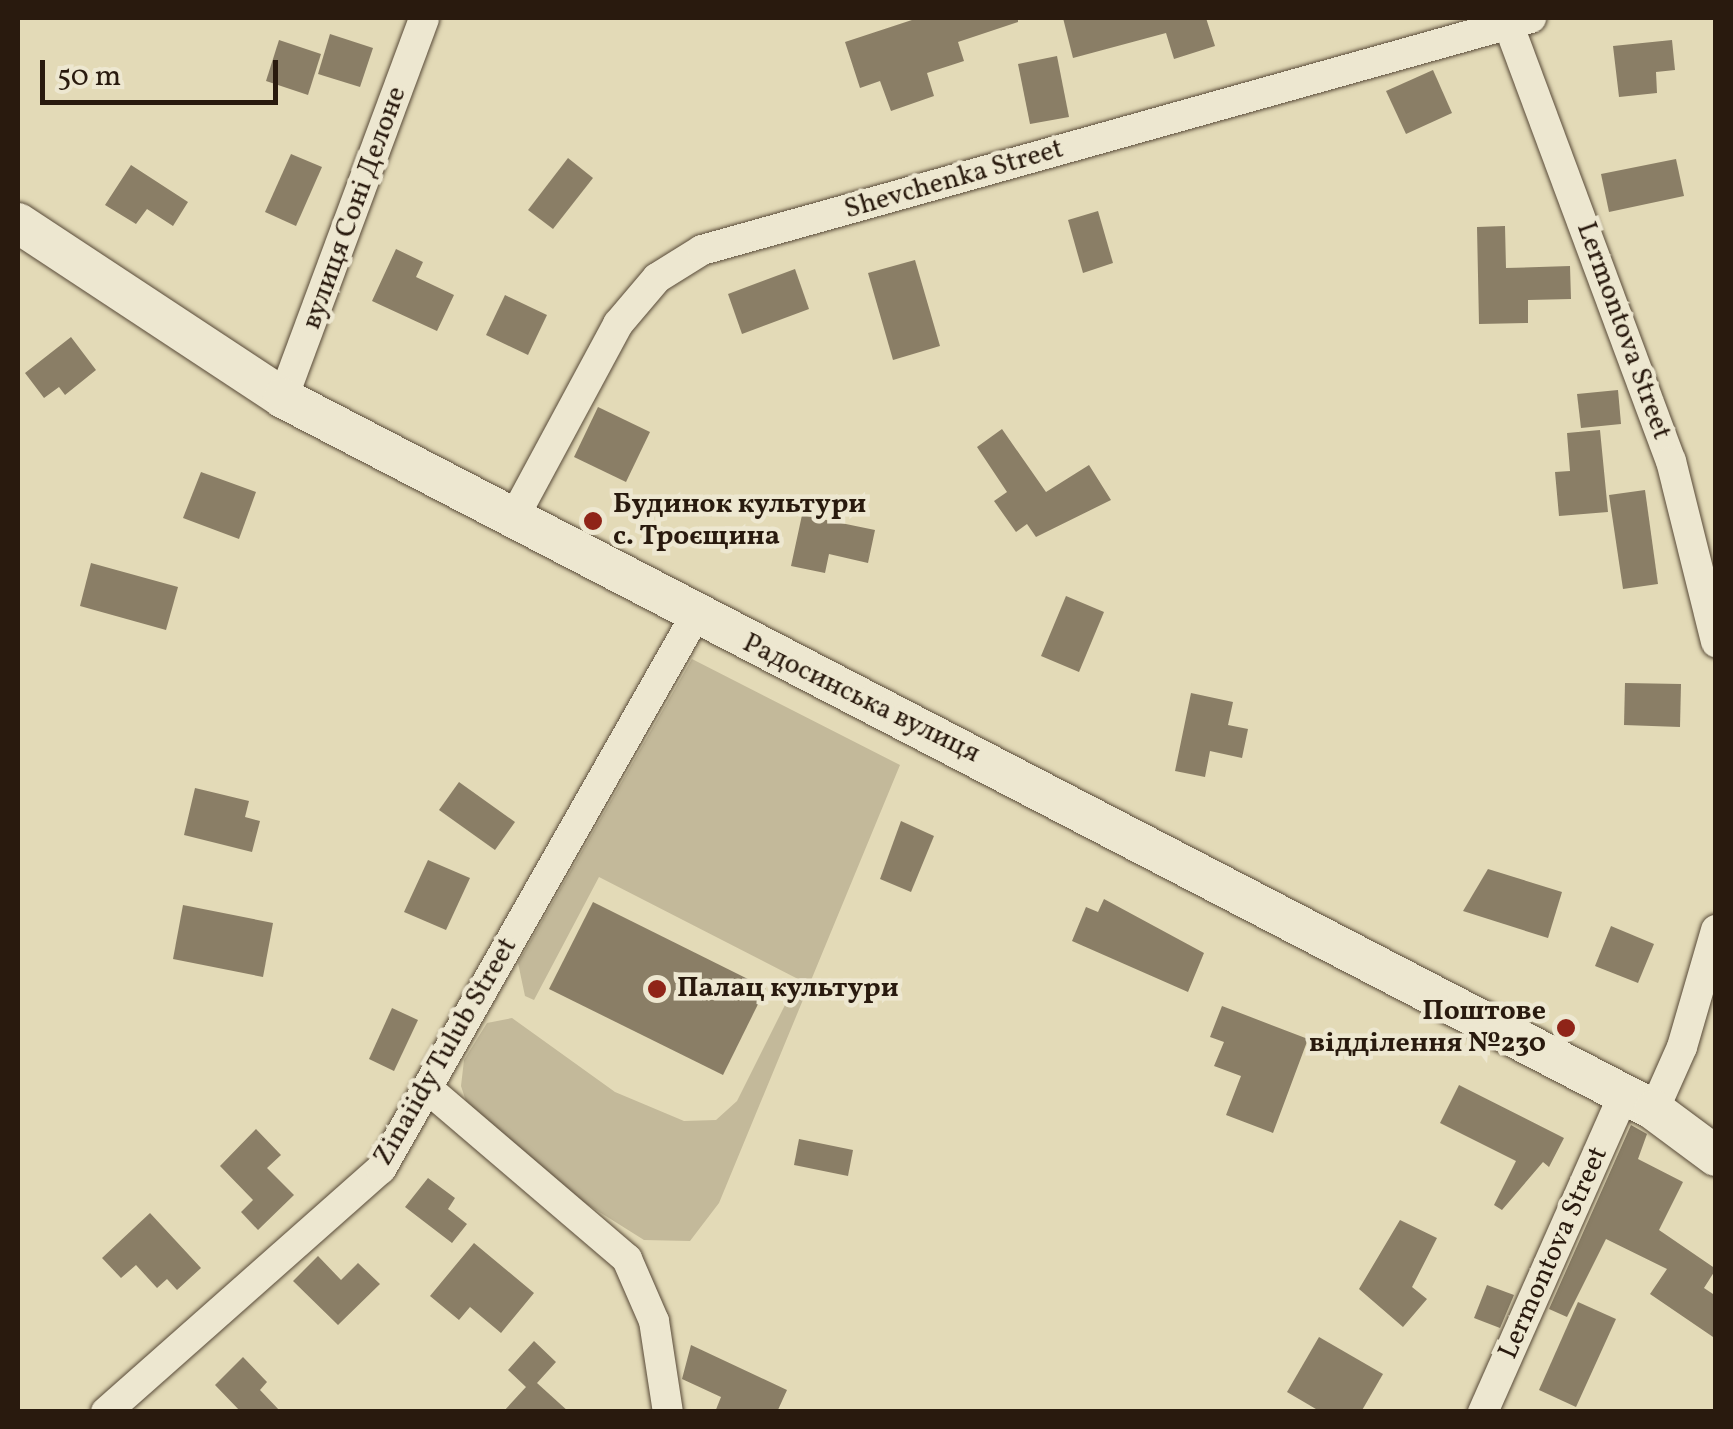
<!DOCTYPE html>
<html>
<head>
<meta charset="utf-8">
<style>
  body { margin:0 }
  #map { position:relative; width:1733px; height:1429px; overflow:hidden; background:#e3dab7; font-family:Vollkorn,serif }
  div>[style] { position:absolute }
  [style*='--x'] { left:calc(var(--x)*1px); top:calc(var(--y)*1px); width:calc(var(--w)*1px); rotate:calc(var(--a)*1deg) }
  .green>* { inset:0; background:#c3b99a }
  .building>* { inset:0; background:#8a7e66 }
  .roads { filter:drop-shadow(0 0 2px #584a38) drop-shadow(0 0 2px #584a38) }
  .street>* { height:30px; margin:-15px; padding:0 15px; transform-origin:15px; border-radius:15px; background:#ede7d0 }
  .secondary>* { height:40px; margin:-20px; padding:0 20px; transform-origin:20px; border-radius:20px; background:#ede7d0 }
  .dots>* { width:28px; height:28px; translate:-50% -50%; box-sizing:border-box; border:5px solid #ede7d0; border-radius:50% }
  span { translate:-50% -50%; white-space:nowrap; text-align:center; line-height:1.15; -webkit-text-stroke:9px #ede7d0; paint-order:stroke }
  .street-label { font-size:28px; color:#291a0e }
  .poi-label { font-size:28px; color:#291a0e; font-weight:700 }
  .left { translate:0 -50%; text-align:left }
  .right { translate:-100% -50%; text-align:right }
  .frame { position:absolute; inset:0; border:20px solid #291a0e; pointer-events:none }
  .scale { position:absolute; left:40px; top:60px; width:238px; height:45px; box-sizing:border-box; border:5px solid #291a0e; border-top:0; padding-left:12px; font-size:30px; line-height:35px; white-space:nowrap; color:#291a0e; -webkit-text-stroke:8px #ede7d0; paint-order:stroke }
</style>
</head>
<body>
<div id="map">
  <div class="green">
    <div style="clip-path:polygon(692px 659px,900px 765px,719px 1203px,690px 1241px,644px 1240px,558px 1186px,469px 1110px,461px 1086px,464px 1060px,487px 1023px,512px 1018px,615px 1092px,684px 1121px,716px 1120px,737px 1101px,798px 979px,599px 877px,534px 1000px,525px 996px,518px 963px)"></div>
  </div>
  <div class="building">
    <div style="clip-path:polygon(918px 18px,1018px 18px,1018px 22px,958px 42px,964px 61px,927px 73px,934px 96px,891px 111px,880px 81px,860px 88px,845px 42px)"></div>
    <div style="clip-path:polygon(1063px 18px,1206px 18px,1215px 46px,1174px 59px,1166px 33px,1073px 58px)"></div>
    <div style="clip-path:polygon(330px 34px,373px 48px,360px 87px,318px 74px)"></div>
    <div style="clip-path:polygon(279px 40px,321px 54px,308px 95px,266px 81px)"></div>
    <div style="clip-path:polygon(1672px 40px,1675px 70px,1656px 72px,1657px 93px,1619px 97px,1613px 46px)"></div>
    <div style="clip-path:polygon(1057px 56px,1069px 117px,1030px 124px,1018px 64px)"></div>
    <div style="clip-path:polygon(1433px 70px,1452px 113px,1406px 134px,1386px 91px)"></div>
    <div style="clip-path:polygon(291px 154px,322px 167px,296px 226px,265px 212px)"></div>
    <div style="clip-path:polygon(568px 158px,593px 178px,553px 229px,528px 210px)"></div>
    <div style="clip-path:polygon(1676px 159px,1684px 196px,1609px 212px,1601px 174px)"></div>
    <div style="clip-path:polygon(131px 165px,188px 202px,173px 226px,147px 209px,136px 224px,105px 205px)"></div>
    <div style="clip-path:polygon(1098px 211px,1113px 263px,1083px 273px,1068px 220px)"></div>
    <div style="clip-path:polygon(1505px 226px,1506px 268px,1570px 266px,1571px 299px,1528px 300px,1528px 323px,1479px 324px,1477px 227px)"></div>
    <div style="clip-path:polygon(396px 249px,423px 262px,416px 277px,454px 295px,437px 331px,372px 301px)"></div>
    <div style="clip-path:polygon(915px 260px,940px 346px,893px 360px,868px 273px)"></div>
    <div style="clip-path:polygon(795px 269px,809px 309px,742px 334px,728px 294px)"></div>
    <div style="clip-path:polygon(505px 295px,547px 315px,528px 355px,486px 335px)"></div>
    <div style="clip-path:polygon(71px 337px,96px 370px,65px 395px,59px 387px,44px 398px,25px 373px)"></div>
    <div style="clip-path:polygon(1618px 390px,1621px 424px,1581px 428px,1577px 394px)"></div>
    <div style="clip-path:polygon(598px 407px,650px 432px,626px 482px,574px 457px)"></div>
    <div style="clip-path:polygon(1002px 429px,1046px 492px,1089px 465px,1111px 500px,1036px 537px,1027px 524px,1016px 532px,994px 501px,1007px 492px,977px 447px)"></div>
    <div style="clip-path:polygon(1600px 430px,1608px 512px,1559px 516px,1555px 472px,1570px 471px,1567px 433px)"></div>
    <div style="clip-path:polygon(201px 472px,256px 492px,239px 539px,183px 518px)"></div>
    <div style="clip-path:polygon(1645px 490px,1658px 584px,1623px 589px,1609px 495px)"></div>
    <div style="clip-path:polygon(802px 515px,875px 530px,868px 563px,829px 554px,825px 573px,791px 566px)"></div>
    <div style="clip-path:polygon(91px 563px,178px 587px,166px 630px,80px 606px)"></div>
    <div style="clip-path:polygon(1066px 596px,1104px 612px,1079px 672px,1041px 656px)"></div>
    <div style="clip-path:polygon(1625px 683px,1681px 684px,1680px 727px,1624px 725px)"></div>
    <div style="clip-path:polygon(1191px 693px,1233px 702px,1228px 725px,1248px 729px,1242px 758px,1210px 751px,1205px 777px,1175px 771px)"></div>
    <div style="clip-path:polygon(459px 782px,515px 822px,495px 850px,439px 810px)"></div>
    <div style="clip-path:polygon(195px 788px,249px 801px,245px 817px,260px 821px,252px 852px,184px 835px)"></div>
    <div style="clip-path:polygon(901px 821px,934px 836px,911px 892px,880px 879px)"></div>
    <div style="clip-path:polygon(428px 860px,470px 878px,446px 930px,404px 912px)"></div>
    <div style="clip-path:polygon(1488px 869px,1562px 892px,1548px 938px,1463px 911px)"></div>
    <div style="clip-path:polygon(1104px 899px,1204px 953px,1188px 992px,1072px 941px,1086px 907px,1098px 912px)"></div>
    <div style="clip-path:polygon(593px 902px,766px 988px,723px 1075px,549px 989px)"></div>
    <div style="clip-path:polygon(183px 905px,273px 923px,263px 977px,173px 959px)"></div>
    <div style="clip-path:polygon(1611px 926px,1654px 944px,1638px 983px,1595px 966px)"></div>
    <div style="clip-path:polygon(1222px 1006px,1308px 1039px,1273px 1133px,1226px 1115px,1241px 1076px,1214px 1066px,1224px 1042px,1210px 1037px)"></div>
    <div style="clip-path:polygon(392px 1008px,418px 1020px,394px 1071px,369px 1059px)"></div>
    <div style="clip-path:polygon(1459px 1085px,1564px 1138px,1549px 1167px,1543px 1162px,1502px 1210px,1494px 1205px,1516px 1161px,1440px 1123px)"></div>
    <div style="clip-path:polygon(1631px 1125px,1647px 1134px,1638px 1159px,1683px 1182px,1659px 1230px,1716px 1269px,1704px 1288px,1716px 1296px,1716px 1339px,1650px 1294px,1667px 1269px,1606px 1239px,1567px 1317px,1549px 1309px)"></div>
    <div style="clip-path:polygon(256px 1129px,281px 1155px,267px 1168px,294px 1195px,258px 1230px,241px 1212px,253px 1200px,220px 1166px)"></div>
    <div style="clip-path:polygon(799px 1139px,853px 1150px,848px 1176px,794px 1165px)"></div>
    <div style="clip-path:polygon(428px 1178px,455px 1198px,448px 1209px,467px 1224px,452px 1243px,405px 1207px)"></div>
    <div style="clip-path:polygon(150px 1213px,201px 1268px,177px 1290px,167px 1279px,157px 1288px,136px 1265px,121px 1278px,102px 1258px)"></div>
    <div style="clip-path:polygon(1400px 1220px,1437px 1238px,1412px 1287px,1427px 1299px,1403px 1327px,1359px 1289px)"></div>
    <div style="clip-path:polygon(474px 1243px,534px 1293px,501px 1333px,470px 1307px,459px 1320px,430px 1296px)"></div>
    <div style="clip-path:polygon(318px 1256px,341px 1280px,358px 1263px,380px 1284px,338px 1325px,293px 1281px)"></div>
    <div style="clip-path:polygon(1487px 1285px,1514px 1295px,1500px 1328px,1474px 1318px)"></div>
    <div style="clip-path:polygon(1578px 1302px,1616px 1319px,1576px 1407px,1539px 1390px)"></div>
    <div style="clip-path:polygon(1319px 1337px,1383px 1374px,1361px 1412px,1321px 1412px,1287px 1392px)"></div>
    <div style="clip-path:polygon(534px 1341px,556px 1362px,537px 1383px,569px 1412px,503px 1412px,526px 1387px,508px 1370px)"></div>
    <div style="clip-path:polygon(691px 1345px,787px 1390px,777px 1412px,715px 1412px,721px 1397px,682px 1379px)"></div>
    <div style="clip-path:polygon(243px 1357px,267px 1382px,260px 1390px,281px 1412px,241px 1412px,215px 1385px)"></div>
  </div>
  <div class="roads">
    <div class="street">
      <div style="--x:1509;--y:26;--w:464;--a:69.6"></div>
      <div style="--x:1671;--y:461;--w:187;--a:76"></div>
      <div style="--x:283;--y:398;--w:405;--a:-69.6"></div>
      <div style="--x:512;--y:521;--w:224;--a:-61.7"></div>
      <div style="--x:618;--y:324;--w:60;--a:-49.7"></div>
      <div style="--x:657;--y:278;--w:53;--a:-31.9"></div>
      <div style="--x:702;--y:250;--w:861;--a:-15.63"></div>
      <div style="--x:427;--y:1088;--w:263;--a:40.5"></div>
      <div style="--x:627;--y:1259;--w:68;--a:66.5"></div>
      <div style="--x:654;--y:1321;--w:92;--a:81.3"></div>
      <div style="--x:1654;--y:1110;--w:69;--a:-66"></div>
      <div style="--x:1682;--y:1047;--w:122;--a:-73.8"></div>
      <div style="--x:106;--y:1412;--w:367;--a:-41.5"></div>
      <div style="--x:381;--y:1169;--w:634;--a:-60.4"></div>
      <div style="--x:1483;--y:1412;--w:348;--a:-66.1"></div>
    </div>
    <div class="secondary">
      <div style="--x:18;--y:223;--w:318;--a:33.4"></div>
      <div style="--x:283;--y:398;--w:1545;--a:27.44"></div>
      <div style="--x:1654;--y:1110;--w:77;--a:36.6"></div>
    </div>
  </div>
  <div class="dots">
    <div style="left:593px;top:521px;background:#8f2418"></div>
    <div style="left:657px;top:989px;background:#8f2418"></div>
    <div style="left:1566px;top:1028px;background:#8f2418"></div>
  </div>
  <div class="street-label">
    <span style="left:954px;top:180px;rotate:-16deg">Shevchenka Street</span>
    <span style="left:355px;top:208px;rotate:-70deg">вулиця Соні Делоне</span>
    <span style="left:1623px;top:331px;rotate:70deg">Lermontova Street</span>
    <span style="left:861px;top:699px;rotate:26deg">Радосинська вулиця</span>
    <span style="left:446px;top:1052px;rotate:-60deg">Zinaiidy Tulub Street</span>
    <span style="left:1554px;top:1253px;rotate:-66deg">Lermontova Street</span>
  </div>
  <div class="poi-label">
    <span class="left" style="left:613px;top:521px">Будинок культури<br>с. Троєщина</span>
    <span class="left" style="left:677px;top:989px">Палац культури</span>
    <span class="right" style="left:1546px;top:1028px">Поштове<br>відділення №230</span>
  </div>
  <div class="frame"></div>
  <div class="scale">50 m</div>
</div>
</body>
</html>
